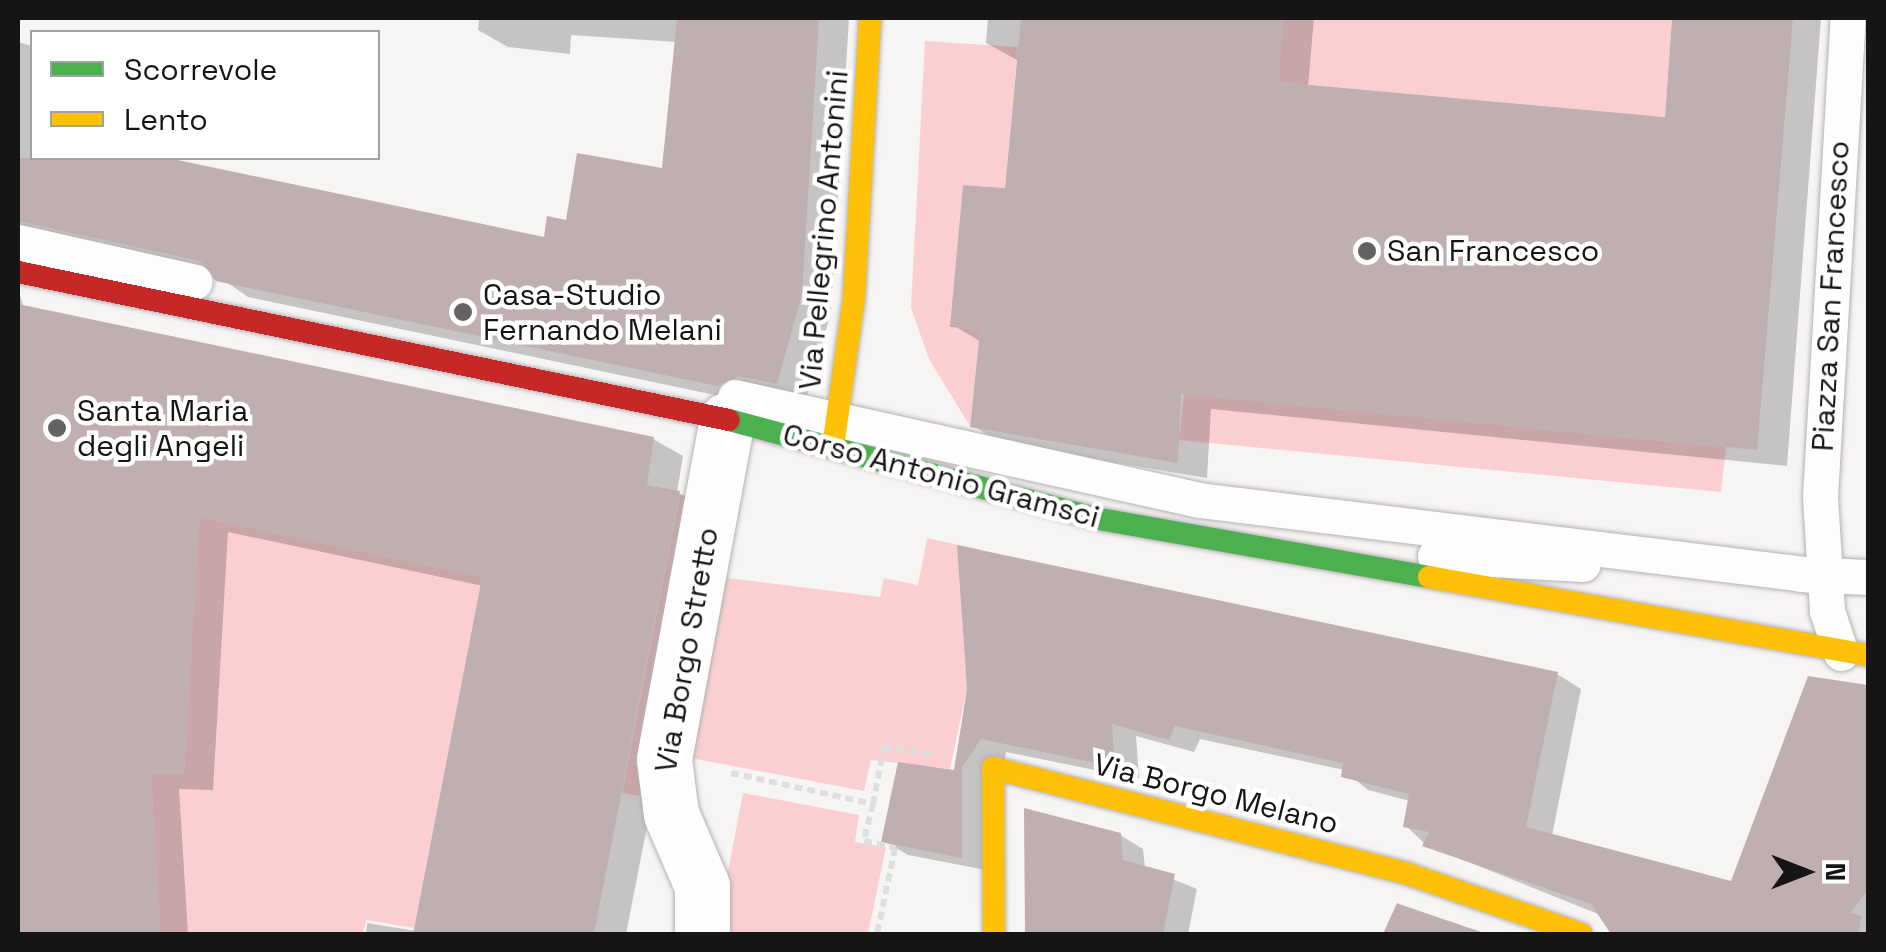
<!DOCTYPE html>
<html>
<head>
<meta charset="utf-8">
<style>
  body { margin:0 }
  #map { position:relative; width:1886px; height:952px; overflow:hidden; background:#f7f4f4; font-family:"Space Grotesk",sans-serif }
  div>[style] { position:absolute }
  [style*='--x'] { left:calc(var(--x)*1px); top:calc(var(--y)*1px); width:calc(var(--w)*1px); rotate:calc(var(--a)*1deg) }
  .green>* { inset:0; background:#fbcfd2 }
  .shadow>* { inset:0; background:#0003 }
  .building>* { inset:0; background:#c0afb0 }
  .path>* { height:6px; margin-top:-3px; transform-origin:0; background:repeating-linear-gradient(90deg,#dfdede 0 8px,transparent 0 13px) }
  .roads { filter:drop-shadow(0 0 2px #b4b2b2) drop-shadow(0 0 2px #b4b2b2) }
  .lane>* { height:35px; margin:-17.5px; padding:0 17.5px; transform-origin:17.5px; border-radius:17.5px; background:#fefdfd }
  .street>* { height:55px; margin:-27.5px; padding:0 27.5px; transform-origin:27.5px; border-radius:27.5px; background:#fefdfd }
  .fast>* { height:22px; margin:-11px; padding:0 11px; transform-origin:11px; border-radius:11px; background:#4caf50 }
  .slow>* { height:22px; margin:-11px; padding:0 11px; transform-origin:11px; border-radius:11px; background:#ffc107 }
  .jam>* { height:22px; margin:-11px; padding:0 11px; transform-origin:11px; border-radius:11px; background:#c62828 }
  .dots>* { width:28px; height:28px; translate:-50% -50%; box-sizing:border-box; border:5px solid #fff; border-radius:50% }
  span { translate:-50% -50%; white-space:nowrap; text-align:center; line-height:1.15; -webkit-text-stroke:9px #fff; paint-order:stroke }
  .street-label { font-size:30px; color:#161414 }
  .poi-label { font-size:30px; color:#161414 }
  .left { translate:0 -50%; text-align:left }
  .frame { position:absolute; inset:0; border:20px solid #161414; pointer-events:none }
  .legend { position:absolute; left:30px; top:30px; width:350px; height:130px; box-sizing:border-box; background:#fff; border:2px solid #a2a1a1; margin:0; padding:12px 18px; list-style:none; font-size:30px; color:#161414 }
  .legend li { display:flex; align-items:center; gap:20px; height:50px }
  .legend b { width:50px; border:2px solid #a2a1a1 }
  .north { position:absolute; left:1756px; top:822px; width:100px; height:100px; -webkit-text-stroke:8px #fff; paint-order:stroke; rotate:90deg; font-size:28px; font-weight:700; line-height:40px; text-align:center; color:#161414 }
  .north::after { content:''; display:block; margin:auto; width:35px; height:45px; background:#161414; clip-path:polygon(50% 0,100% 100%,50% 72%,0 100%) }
</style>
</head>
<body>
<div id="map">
  <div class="green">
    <div style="clip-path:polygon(1283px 18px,1672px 18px,1665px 117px,1278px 82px)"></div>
    <div style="clip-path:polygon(925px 41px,1018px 47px,1005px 188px,963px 185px,951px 327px,980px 330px,970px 426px,929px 359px,911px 308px)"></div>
    <div style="clip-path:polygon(1184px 394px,1726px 447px,1721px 492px,1179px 440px)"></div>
    <div style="clip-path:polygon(680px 494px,697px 497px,640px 796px,622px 793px)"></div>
    <div style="clip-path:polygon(199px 517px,482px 577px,414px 928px,366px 920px,363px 934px,160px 934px,151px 774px,184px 774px)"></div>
    <div style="clip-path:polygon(927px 538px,982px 550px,962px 615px,967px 689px,950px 769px,871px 760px,864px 791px,680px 756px,719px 577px,880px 597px,884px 578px,918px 585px)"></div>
    <div style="clip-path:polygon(743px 793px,859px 815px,855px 842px,886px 847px,868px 934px,716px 934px)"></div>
  </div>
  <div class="shadow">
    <div style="clip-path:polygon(479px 18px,849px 18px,831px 312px,806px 400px,748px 402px,248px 297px,212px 272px,54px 237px,18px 281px,18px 42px,32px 46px,32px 158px,144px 158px,546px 240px,664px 171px,677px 42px,571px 35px,570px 54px,508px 47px,478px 30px)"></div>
    <div style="clip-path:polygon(988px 18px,1314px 18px,1308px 87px,1667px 119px,1674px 18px,1821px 18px,1787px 466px,1211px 409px,1207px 478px,1003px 444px,973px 426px,981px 342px,953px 325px,1007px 191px,1019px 61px,986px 43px)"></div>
    <div style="clip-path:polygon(18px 289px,24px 308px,653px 439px,683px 456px,677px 492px,709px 510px,626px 934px,366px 934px,367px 923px,416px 931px,483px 586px,228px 532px,213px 790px,179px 789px,188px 934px,18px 934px)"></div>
    <div style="clip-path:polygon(1557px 674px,1581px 689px,1552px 836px,1733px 884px,1810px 679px,1868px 688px,1868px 934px,1611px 934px,1608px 918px,1426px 845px,1406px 826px,1410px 801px,1368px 790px,1344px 770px,1200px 739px,1194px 752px,1136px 736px,1139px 779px,1006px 752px,986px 870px,908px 855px,884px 841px,956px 773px,969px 689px)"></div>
    <div style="clip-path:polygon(1027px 812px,1120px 835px,1143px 849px,1145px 868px,1197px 889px,1188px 934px,1028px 934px)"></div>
  </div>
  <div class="building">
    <div style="clip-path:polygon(677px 18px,819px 18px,802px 294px,777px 384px,739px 376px,717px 386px,216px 281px,200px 261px,18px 221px,18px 158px,168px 158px,544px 237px,547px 216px,566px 220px,577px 153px,662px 168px)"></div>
    <div style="clip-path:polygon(1021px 18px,1283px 18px,1278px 82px,1665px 117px,1672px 18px,1793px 18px,1757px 450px,1181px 394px,1178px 463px,970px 427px,980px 330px,950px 327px,963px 185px,1005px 188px)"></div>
    <div style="clip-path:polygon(18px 304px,654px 437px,647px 485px,680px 491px,594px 934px,413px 934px,482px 577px,199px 517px,184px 774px,151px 774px,160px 934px,18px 934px)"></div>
    <div style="clip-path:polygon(957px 545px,1558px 672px,1526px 827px,1731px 881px,1808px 676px,1868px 685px,1868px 890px,1850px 913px,1861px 916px,1859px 934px,1611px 934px,1591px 904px,1422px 846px,1429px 832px,1403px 827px,1409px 794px,1341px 777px,1343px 763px,1175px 726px,1169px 740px,1112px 724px,1115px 767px,981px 739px,962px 767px,962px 858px,881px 842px,898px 762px,954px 770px,967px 689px)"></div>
    <div style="clip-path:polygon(1024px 808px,1121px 833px,1123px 860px,1175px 874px,1163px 934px,1025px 934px)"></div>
    <div style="clip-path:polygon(1397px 903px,1399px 904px,1487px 934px,1383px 934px)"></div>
  </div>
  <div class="path">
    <div style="--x:731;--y:773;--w:145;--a:12.3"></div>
    <div style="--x:873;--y:804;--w:58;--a:-79.1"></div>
    <div style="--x:884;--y:747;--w:50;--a:9.3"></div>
    <div style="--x:873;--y:804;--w:38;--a:104"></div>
    <div style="--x:864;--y:841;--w:32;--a:13"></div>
    <div style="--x:895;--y:848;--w:88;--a:101.8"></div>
  </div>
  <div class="roads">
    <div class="lane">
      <div style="--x:18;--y:242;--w:181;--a:12.7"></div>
      <div style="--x:735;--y:397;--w:475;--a:12.5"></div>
      <div style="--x:1199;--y:500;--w:628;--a:6.96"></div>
      <div style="--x:1435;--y:556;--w:148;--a:3.1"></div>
      <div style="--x:1800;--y:574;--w:68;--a:2.5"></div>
      <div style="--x:1841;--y:653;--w:44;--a:-108.4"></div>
      <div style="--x:1827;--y:611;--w:114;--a:-93.5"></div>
      <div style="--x:1820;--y:497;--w:480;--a:-86.7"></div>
    </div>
    <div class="street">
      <div style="--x:702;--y:934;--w:48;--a:-90"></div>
      <div style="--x:702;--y:886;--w:78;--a:-113.3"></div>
      <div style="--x:671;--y:814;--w:55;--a:-97.3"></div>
      <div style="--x:664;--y:759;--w:345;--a:-79.5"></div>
    </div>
    <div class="fast">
      <div style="--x:729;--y:420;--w:378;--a:15"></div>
      <div style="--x:1094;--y:518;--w:340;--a:10"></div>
    </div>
    <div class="slow">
      <div style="--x:833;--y:447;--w:151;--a:-82"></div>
      <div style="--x:854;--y:297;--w:279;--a:-86.7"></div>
      <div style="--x:1429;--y:577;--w:446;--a:10.1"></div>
      <div style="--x:994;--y:934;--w:166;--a:-90.3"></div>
      <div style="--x:993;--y:768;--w:428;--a:14.3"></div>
      <div style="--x:1408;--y:874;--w:183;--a:19.1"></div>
    </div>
    <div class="jam">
      <div style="--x:18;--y:272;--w:726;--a:11.76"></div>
    </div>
  </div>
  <div class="dots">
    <div style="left:1367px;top:251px;background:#656262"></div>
    <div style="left:463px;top:312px;background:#656262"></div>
    <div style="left:57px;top:428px;background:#656262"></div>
  </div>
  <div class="street-label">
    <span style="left:824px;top:230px;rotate:-85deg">Via Pellegrino Antonini</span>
    <span style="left:1831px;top:296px;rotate:-87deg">Piazza San Francesco</span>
    <span style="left:941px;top:476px;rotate:15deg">Corso Antonio Gramsci</span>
    <span style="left:687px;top:650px;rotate:-80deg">Via Borgo Stretto</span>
    <span style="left:1216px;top:794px;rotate:14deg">Via Borgo Melano</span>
  </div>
  <div class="poi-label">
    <span class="left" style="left:1387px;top:251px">San Francesco</span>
    <span class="left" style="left:483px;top:312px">Casa-Studio<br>Fernando Melani</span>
    <span class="left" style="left:77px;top:428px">Santa Maria<br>degli Angeli</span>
  </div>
  <div class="frame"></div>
  <ul class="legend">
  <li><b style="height:12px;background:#4caf50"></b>Scorrevole</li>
  <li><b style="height:12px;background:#ffc107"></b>Lento</li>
  </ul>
  <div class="north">N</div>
</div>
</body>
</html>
